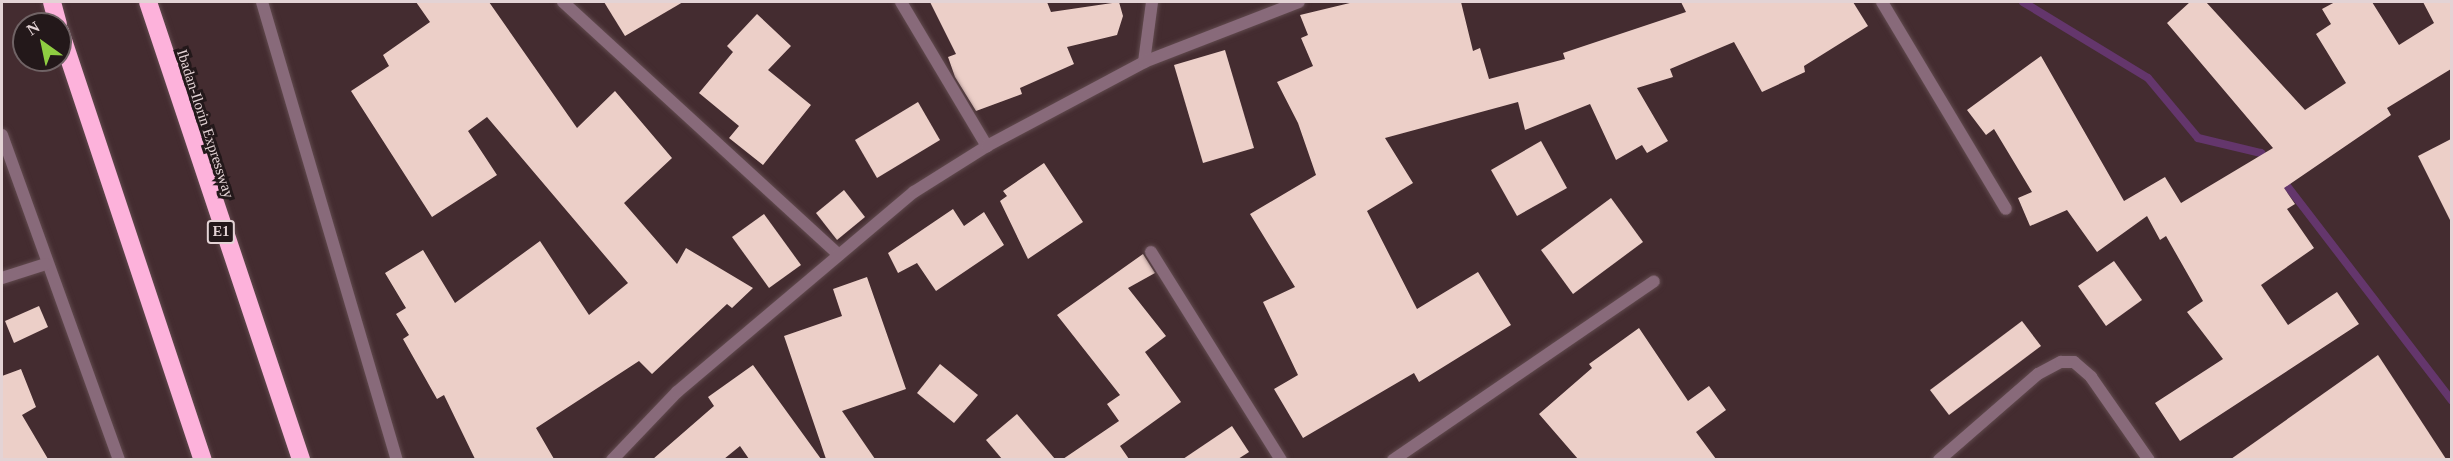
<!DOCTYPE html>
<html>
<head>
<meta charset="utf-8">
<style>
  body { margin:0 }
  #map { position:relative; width:2453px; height:461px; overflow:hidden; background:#442c30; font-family:Georgia,serif }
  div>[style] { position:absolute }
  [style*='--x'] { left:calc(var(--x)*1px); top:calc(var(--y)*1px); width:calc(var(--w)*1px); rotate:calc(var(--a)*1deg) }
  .stream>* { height:8px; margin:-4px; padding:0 4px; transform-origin:4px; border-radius:4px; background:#64366c }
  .building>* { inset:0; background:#eccfc8 }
  .roads { filter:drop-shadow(0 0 2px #614a4e) drop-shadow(0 0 2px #614a4e) }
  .minor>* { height:12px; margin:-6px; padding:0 6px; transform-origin:6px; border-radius:6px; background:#886a7a }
  .motorway>* { height:18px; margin:-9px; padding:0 9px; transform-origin:9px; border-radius:9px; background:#fdb2db }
  span { translate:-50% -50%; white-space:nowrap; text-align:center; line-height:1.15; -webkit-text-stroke:6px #23181a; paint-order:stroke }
  .shield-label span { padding:2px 4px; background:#23181a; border:2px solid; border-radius:4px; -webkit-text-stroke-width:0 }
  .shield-label { font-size:14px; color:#e3d3d5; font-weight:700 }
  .street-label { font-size:15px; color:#e3d3d5 }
  .frame { position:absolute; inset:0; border:3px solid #e3d3d5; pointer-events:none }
  .north { position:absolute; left:12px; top:12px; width:60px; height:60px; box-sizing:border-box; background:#23181a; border:2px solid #706365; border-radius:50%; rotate:327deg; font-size:16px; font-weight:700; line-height:24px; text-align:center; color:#e3d3d5 }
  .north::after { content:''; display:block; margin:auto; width:21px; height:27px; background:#8fcd42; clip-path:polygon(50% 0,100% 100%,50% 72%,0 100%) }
</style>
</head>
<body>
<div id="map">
  <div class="stream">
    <div style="--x:2023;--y:2;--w:146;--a:31.3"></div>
    <div style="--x:2148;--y:78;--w:78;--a:50.2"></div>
    <div style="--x:2198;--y:138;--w:65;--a:13.4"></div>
    <div style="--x:2261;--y:153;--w:13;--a:51"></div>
    <div style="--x:2281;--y:178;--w:281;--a:52.5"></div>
  </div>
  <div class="building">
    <div style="clip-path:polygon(416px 2px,489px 2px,577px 128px,615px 91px,672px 158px,624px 203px,677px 264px,686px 248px,753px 288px,732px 308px,727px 304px,652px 374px,639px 361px,536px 428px,554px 459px,475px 459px,444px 395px,437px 399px,403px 339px,409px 335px,396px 314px,406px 308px,385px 273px,423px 250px,455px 303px,540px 241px,589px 315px,628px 283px,487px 117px,468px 131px,497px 175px,432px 217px,351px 91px,389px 66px,383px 55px,430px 22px)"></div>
    <div style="clip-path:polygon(604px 2px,683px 2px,625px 36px)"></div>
    <div style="clip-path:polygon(930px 2px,1047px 2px,1051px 12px,1119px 2px,1123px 16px,1117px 35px,1067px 47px,1074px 64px,1020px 88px,1022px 94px,976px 111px,955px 77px,948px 57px,956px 54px)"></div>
    <div style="clip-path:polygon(1354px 2px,1461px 2px,1473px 51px,1480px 48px,1489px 79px,1565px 59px,1563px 53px,1686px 12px,1681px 2px,1853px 2px,1868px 26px,1804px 66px,1805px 72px,1762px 92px,1734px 42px,1670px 69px,1673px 77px,1637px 88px,1668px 141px,1647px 153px,1642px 145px,1616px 160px,1590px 104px,1525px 130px,1518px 102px,1385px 138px,1413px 183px,1367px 211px,1417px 309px,1478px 272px,1511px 325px,1419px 382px,1414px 373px,1303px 438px,1274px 389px,1298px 375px,1263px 302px,1295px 287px,1250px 214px,1316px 175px,1298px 123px,1277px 82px,1313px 66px,1301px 38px,1308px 35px,1300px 15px)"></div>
    <div style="clip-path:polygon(2190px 2px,2206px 2px,2305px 110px,2346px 83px,2316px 34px,2331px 24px,2322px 9px,2335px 2px,2372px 2px,2399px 45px,2434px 23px,2423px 2px,2451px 2px,2451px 69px,2387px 108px,2391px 115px,2284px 188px,2295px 204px,2287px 209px,2314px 248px,2261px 285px,2288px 325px,2337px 292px,2359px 324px,2180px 441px,2155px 403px,2223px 359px,2187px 312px,2203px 301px,2166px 236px,2160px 240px,2147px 216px,2097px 252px,2067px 210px,2030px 226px,2018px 198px,2032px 192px,1994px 129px,1986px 135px,1967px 110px,2041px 56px,2124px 201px,2165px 177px,2181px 203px,2273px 148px,2167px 23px)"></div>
    <div style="clip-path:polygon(757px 14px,791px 46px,768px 70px,811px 105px,763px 165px,729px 138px,739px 126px,699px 93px,733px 52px,727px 46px)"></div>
    <div style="clip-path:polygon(1225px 50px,1254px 148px,1203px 163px,1174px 65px)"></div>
    <div style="clip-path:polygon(918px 102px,940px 140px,877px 178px,855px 140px)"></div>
    <div style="clip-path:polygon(2451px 139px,2451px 222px,2418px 156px)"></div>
    <div style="clip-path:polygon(1541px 141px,1567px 188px,1517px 216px,1491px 170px)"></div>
    <div style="clip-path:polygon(1044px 163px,1083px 222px,1028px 259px,1000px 201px,1007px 196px,1003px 191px)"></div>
    <div style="clip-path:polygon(844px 190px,865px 217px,837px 240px,816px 213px)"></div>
    <div style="clip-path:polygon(1611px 198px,1643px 242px,1573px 294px,1541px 250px)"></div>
    <div style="clip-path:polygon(953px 209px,964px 226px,984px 212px,1004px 245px,936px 291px,917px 263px,898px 273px,888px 253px)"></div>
    <div style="clip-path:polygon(764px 214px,801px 265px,769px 288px,732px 237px)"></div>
    <div style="clip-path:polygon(1143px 254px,1155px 273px,1128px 288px,1166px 336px,1145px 352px,1181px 402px,1120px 446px,1129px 459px,1063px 459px,1119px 421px,1107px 404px,1120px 395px,1057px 315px)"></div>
    <div style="clip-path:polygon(2114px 261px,2142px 300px,2106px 326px,2078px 286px)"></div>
    <div style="clip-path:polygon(867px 277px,906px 389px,842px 411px,875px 459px,826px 459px,784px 336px,842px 316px,833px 289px)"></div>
    <div style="clip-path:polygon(39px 306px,48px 327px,14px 343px,5px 321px)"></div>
    <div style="clip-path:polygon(2022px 321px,2041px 346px,1949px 415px,1930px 390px)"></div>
    <div style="clip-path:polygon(1639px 328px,1688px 401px,1709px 386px,1726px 410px,1696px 432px,1716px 459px,1578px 459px,1539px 414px,1592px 368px,1589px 364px)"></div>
    <div style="clip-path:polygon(2378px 355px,2446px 459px,2231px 459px)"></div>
    <div style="clip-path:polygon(940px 364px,978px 395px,954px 423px,917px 393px)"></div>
    <div style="clip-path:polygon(753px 365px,821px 459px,749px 459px,740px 446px,724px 459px,653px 459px,714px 406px,708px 397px)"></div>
    <div style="clip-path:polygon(21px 369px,36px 407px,22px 415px,48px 459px,2px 459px,2px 376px)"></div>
    <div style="clip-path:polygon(1017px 414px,1055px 459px,1002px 459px,986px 440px)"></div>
    <div style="clip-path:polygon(1232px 426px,1249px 452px,1238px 459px,1183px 459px)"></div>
  </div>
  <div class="roads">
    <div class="minor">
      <div style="--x:262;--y:2;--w:477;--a:73.6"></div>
      <div style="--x:563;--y:2;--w:373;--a:42.5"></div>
      <div style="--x:901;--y:2;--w:168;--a:59.2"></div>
      <div style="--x:1882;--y:2;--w:241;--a:59.1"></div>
      <div style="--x:1144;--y:62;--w:61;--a:-82.4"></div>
      <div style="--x:2;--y:135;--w:345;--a:70.2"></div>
      <div style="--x:1151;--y:252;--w:245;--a:58"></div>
      <div style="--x:2;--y:278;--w:46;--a:-17.7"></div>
      <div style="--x:612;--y:460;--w:94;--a:-46.3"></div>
      <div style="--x:677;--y:392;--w:310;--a:-40.2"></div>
      <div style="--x:914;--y:192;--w:86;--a:-32.2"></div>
      <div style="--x:987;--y:146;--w:178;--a:-28.1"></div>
      <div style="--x:1144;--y:62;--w:166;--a:-21.2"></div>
      <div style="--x:1393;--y:460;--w:316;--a:-34.4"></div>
      <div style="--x:1939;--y:460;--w:131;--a:-41"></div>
      <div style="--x:2038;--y:374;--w:26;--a:-28"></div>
      <div style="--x:2061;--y:362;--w:13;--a:0"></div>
      <div style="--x:2074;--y:362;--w:23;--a:41"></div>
      <div style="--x:2091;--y:377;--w:101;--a:55.1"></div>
    </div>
    <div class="motorway">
      <div style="--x:52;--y:2;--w:23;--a:75"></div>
      <div style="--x:148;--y:2;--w:483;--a:71.5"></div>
      <div style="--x:60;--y:31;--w:452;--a:71.6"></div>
    </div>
  </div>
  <div class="shield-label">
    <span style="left:221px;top:232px">E1</span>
  </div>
  <div class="street-label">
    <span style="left:205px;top:124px;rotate:72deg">Ibadan-Ilorin Expressway</span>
  </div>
  <div class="frame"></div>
  <div class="north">N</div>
</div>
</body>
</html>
